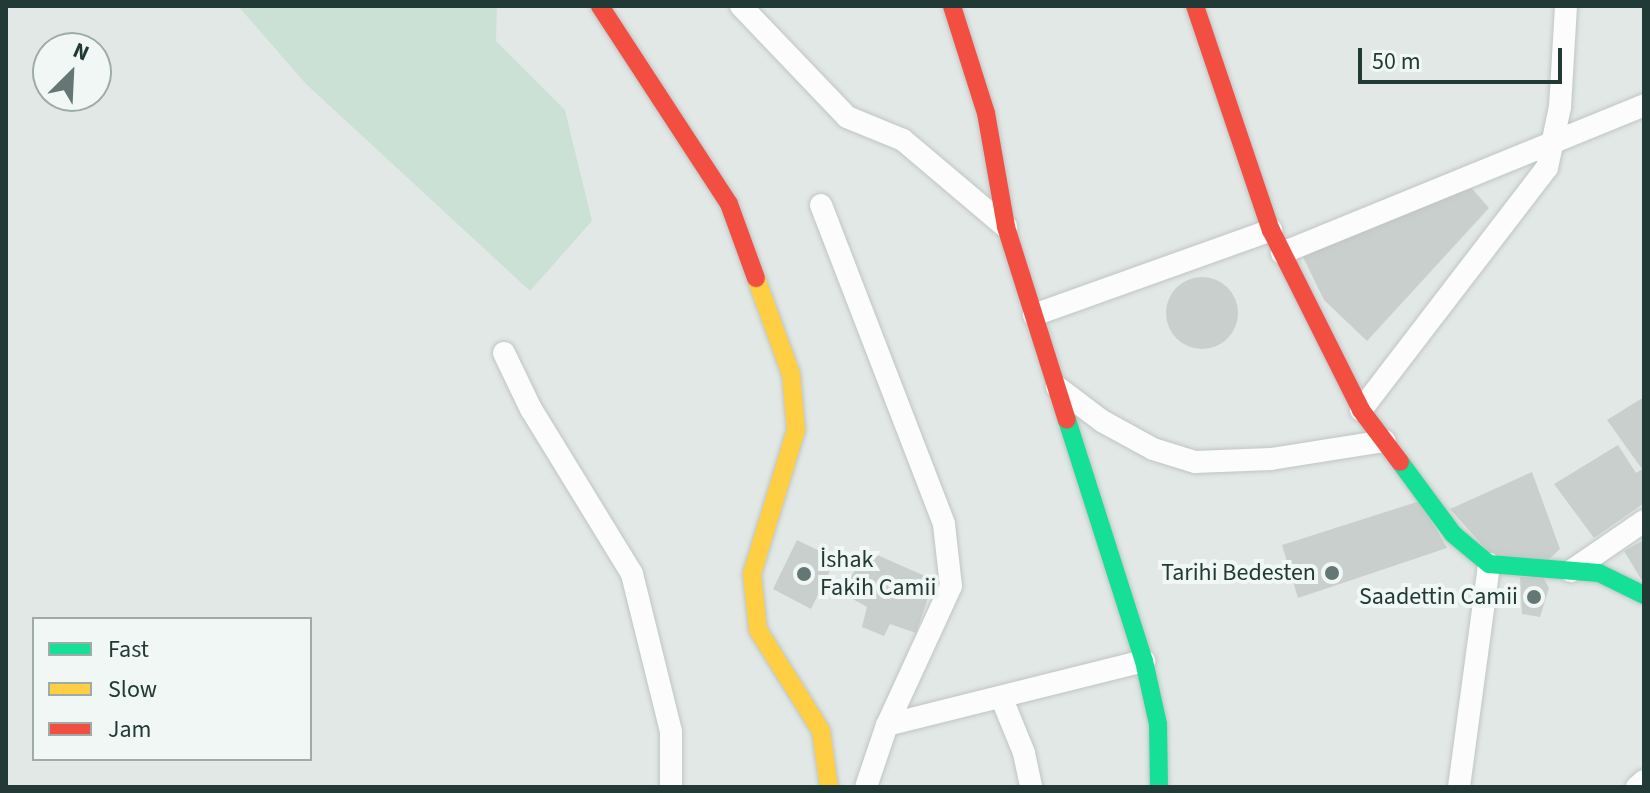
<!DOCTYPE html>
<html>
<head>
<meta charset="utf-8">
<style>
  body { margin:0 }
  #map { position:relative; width:1650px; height:793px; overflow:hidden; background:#e2e8e6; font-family:"Source Sans 3",sans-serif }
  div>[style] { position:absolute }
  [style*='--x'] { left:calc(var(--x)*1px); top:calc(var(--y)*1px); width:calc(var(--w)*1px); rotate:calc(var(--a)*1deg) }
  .green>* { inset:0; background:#cce1d5 }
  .building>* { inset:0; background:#c9cfcd }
  .round { border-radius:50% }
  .roads { filter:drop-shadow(0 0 2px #bfc5c3) drop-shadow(0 0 2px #bfc5c3) }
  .street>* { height:22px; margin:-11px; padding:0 11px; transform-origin:11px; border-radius:11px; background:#fbfcfb }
  .fast>* { height:18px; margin:-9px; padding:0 9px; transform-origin:9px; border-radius:9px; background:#16e098 }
  .slow>* { height:18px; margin:-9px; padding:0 9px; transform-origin:9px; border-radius:9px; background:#ffcf43 }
  .jam>* { height:18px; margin:-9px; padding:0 9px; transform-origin:9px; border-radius:9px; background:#f24e42 }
  .dots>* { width:22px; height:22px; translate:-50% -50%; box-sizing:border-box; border:4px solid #f0f7f4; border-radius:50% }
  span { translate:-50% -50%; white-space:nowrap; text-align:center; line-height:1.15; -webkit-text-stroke:8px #f0f7f4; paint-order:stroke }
  .poi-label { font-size:24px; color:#223a36 }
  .left { translate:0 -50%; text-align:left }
  .right { translate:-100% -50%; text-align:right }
  .frame { position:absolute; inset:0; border:8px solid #223a36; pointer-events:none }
  .legend { position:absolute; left:32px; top:617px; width:280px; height:144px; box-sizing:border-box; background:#f0f7f4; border:2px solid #9eaba8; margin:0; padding:10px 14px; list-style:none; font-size:24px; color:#223a36 }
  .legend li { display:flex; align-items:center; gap:16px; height:40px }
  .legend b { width:40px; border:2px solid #9eaba8 }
  .north { position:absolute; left:32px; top:32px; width:80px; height:80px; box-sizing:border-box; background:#f0f7f4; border:2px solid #9eaba8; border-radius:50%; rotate:24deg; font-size:22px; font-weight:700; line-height:32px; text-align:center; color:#223a36 }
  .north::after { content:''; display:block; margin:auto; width:28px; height:36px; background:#657774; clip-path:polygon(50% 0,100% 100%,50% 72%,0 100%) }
  .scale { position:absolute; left:1358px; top:48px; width:204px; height:36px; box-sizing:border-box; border:4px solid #223a36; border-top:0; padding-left:10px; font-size:24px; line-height:28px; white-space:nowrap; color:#223a36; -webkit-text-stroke:6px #f0f7f4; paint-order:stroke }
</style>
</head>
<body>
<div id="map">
  <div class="green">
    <div style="clip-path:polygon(238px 6px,497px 6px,496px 41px,565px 110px,592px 221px,530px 291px,306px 84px)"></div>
  </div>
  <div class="building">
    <div style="clip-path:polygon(1468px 184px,1489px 208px,1367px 341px,1324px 300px,1303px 257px,1314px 247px)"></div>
    <div class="round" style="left:1166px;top:277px;width:72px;height:72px"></div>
    <div style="clip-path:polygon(1644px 397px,1644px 503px,1594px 538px,1554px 484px,1618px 445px,1636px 473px,1642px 469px,1607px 420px)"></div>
    <div style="clip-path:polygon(1532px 472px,1560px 549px,1546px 562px,1494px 558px,1450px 509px)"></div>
    <div style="clip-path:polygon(1420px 501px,1447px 548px,1298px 598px,1282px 545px)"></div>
    <div style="clip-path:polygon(797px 540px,836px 559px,811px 609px,773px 589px)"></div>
    <div style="clip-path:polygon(1644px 540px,1644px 584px,1624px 551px)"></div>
    <div style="clip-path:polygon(866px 550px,934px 580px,916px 633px,890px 624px,884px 636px,862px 627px,867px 607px,842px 593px)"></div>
    <div style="clip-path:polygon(1520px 577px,1543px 577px,1549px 588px,1540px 617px,1522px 614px)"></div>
  </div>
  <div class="roads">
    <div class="street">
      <div style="--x:741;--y:6;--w:153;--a:46.3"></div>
      <div style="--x:847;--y:117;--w:61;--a:22.3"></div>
      <div style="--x:903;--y:140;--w:135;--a:40.2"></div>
      <div style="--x:821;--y:205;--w:342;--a:68.9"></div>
      <div style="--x:944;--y:524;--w:62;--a:83.6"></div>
      <div style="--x:951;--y:586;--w:153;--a:114.7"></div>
      <div style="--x:887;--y:725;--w:65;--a:108.7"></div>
      <div style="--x:1282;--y:253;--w:391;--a:-22.2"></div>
      <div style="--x:1034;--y:315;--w:252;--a:-19.7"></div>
      <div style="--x:504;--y:353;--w:62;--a:64.3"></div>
      <div style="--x:531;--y:409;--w:193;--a:58.5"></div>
      <div style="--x:632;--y:574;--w:163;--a:76.1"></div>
      <div style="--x:671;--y:732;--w:55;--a:90"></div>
      <div style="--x:1057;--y:387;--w:56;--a:37.1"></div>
      <div style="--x:1102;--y:421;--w:58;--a:28.8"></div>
      <div style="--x:1153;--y:449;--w:44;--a:17.2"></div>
      <div style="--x:1195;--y:462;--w:76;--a:-2.3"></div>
      <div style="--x:1271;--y:459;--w:115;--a:-9"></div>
      <div style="--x:1361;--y:410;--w:305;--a:-52.5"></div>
      <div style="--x:1547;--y:168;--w:62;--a:-78"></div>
      <div style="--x:1560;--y:107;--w:101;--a:-86.6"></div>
      <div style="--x:1571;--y:571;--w:88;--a:-34.4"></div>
      <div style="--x:1002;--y:699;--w:58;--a:67.8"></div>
      <div style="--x:1024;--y:753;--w:35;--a:78"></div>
      <div style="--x:887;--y:725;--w:265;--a:-14"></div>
      <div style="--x:1459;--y:787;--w:225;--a:-82.3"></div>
      <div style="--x:1637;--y:787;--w:9;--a:-41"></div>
    </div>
    <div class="fast">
      <div style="--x:1067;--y:420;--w:253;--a:72.3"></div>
      <div style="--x:1144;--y:661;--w:65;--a:77.5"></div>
      <div style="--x:1158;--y:724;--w:63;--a:89.1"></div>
      <div style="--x:1400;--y:462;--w:89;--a:53.6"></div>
      <div style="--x:1453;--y:534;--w:47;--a:39.8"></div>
      <div style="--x:1489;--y:564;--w:110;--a:4.7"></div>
      <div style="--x:1599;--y:573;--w:50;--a:26.1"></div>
    </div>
    <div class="slow">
      <div style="--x:756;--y:278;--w:102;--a:70"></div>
      <div style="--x:791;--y:374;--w:56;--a:84.9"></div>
      <div style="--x:796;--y:430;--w:151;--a:107"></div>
      <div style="--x:752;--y:574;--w:56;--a:83.9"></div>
      <div style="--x:758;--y:630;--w:119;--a:58"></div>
      <div style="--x:821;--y:731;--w:57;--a:81.9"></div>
    </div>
    <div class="jam">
      <div style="--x:600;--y:6;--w:236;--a:56.9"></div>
      <div style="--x:729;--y:204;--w:79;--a:70"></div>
      <div style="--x:952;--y:6;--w:112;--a:72.4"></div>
      <div style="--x:986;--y:113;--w:116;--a:80"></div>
      <div style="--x:1006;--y:227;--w:202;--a:72.5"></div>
      <div style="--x:1195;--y:6;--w:237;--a:71.3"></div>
      <div style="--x:1271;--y:230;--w:201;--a:63.4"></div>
      <div style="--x:1361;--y:410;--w:65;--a:53.1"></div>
    </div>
  </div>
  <div class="dots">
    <div style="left:1332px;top:573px;background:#657774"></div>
    <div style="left:804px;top:574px;background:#657774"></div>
    <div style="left:1534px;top:597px;background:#657774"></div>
  </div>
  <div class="poi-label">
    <span class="left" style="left:820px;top:574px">İshak<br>Fakih Camii</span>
    <span class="right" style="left:1316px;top:573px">Tarihi Bedesten</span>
    <span class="right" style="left:1518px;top:597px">Saadettin Camii</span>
  </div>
  <div class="frame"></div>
  <ul class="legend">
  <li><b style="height:10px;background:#16e098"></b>Fast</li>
  <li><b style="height:10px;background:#ffcf43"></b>Slow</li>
  <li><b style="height:10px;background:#f24e42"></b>Jam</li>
  </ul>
  <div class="north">N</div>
  <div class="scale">50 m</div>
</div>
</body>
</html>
